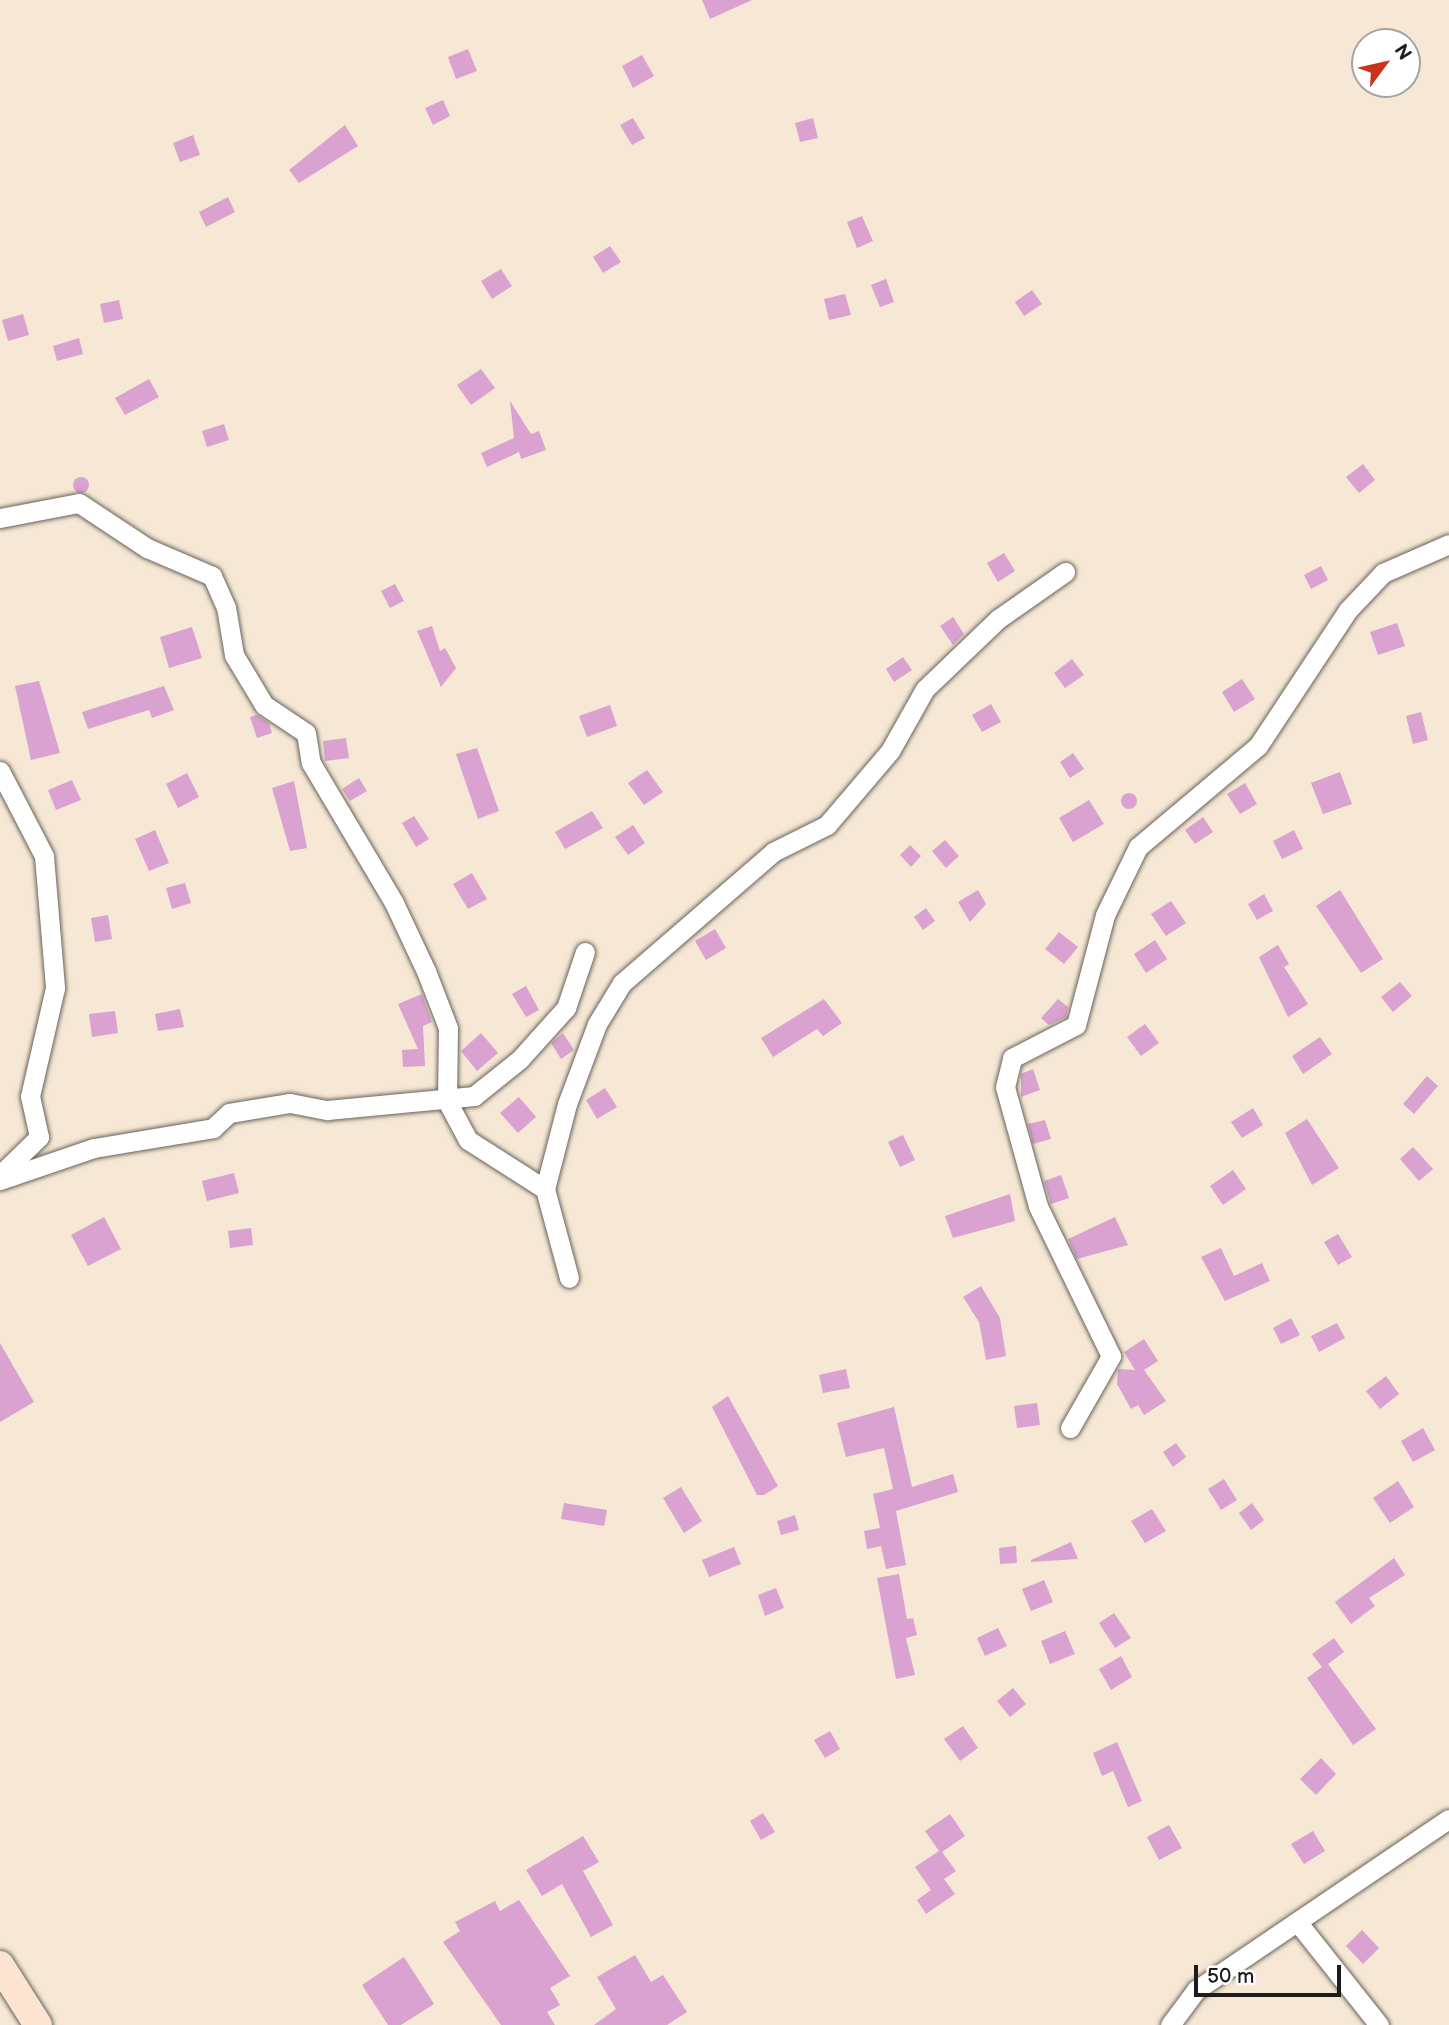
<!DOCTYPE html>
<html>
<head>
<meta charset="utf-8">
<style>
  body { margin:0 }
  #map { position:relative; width:1449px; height:2025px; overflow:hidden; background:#f6e8d4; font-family:"Balsamiq Sans",sans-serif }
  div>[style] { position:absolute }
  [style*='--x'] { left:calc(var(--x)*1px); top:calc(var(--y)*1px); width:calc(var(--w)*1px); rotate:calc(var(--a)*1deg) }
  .building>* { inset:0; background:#d9a2d1 }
  .round { border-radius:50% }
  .roads { filter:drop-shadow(0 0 2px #68635c) drop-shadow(0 0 2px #68635c) }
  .street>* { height:19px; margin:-9.5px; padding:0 9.5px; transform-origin:9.5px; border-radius:9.5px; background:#fff }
  .secondary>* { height:28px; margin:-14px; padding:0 14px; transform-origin:14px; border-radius:14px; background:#fde4d1 }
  span { translate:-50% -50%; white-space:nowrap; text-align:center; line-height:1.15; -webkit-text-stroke:5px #fff; paint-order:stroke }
  .north { position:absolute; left:1351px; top:28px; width:70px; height:70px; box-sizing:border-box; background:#fff; border:2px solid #a4a4a4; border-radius:50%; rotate:57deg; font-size:19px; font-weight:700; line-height:28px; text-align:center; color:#1c1c1c }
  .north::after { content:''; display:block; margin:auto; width:24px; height:32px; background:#c8321e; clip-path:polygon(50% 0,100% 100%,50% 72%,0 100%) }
  .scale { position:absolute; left:1194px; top:1965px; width:147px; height:32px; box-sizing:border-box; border:4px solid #1c1c1c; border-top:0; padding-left:9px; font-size:21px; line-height:24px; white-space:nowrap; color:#1c1c1c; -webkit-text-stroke:5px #fff; paint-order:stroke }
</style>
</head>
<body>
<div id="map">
  <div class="building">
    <div style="clip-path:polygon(702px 0,752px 0,710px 19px)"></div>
    <div style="clip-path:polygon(468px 49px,477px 71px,456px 79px,448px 57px)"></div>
    <div style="clip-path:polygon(642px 55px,654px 76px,633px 88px,622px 66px)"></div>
    <div style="clip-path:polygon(443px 100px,450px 116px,433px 125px,425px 108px)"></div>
    <div style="clip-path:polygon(633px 118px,645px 138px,632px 145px,620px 125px)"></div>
    <div style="clip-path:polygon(813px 118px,818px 138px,800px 142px,795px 123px)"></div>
    <div style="clip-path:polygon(345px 125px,358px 146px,299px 183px,289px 170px)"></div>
    <div style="clip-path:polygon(193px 135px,200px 155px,180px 162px,173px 143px)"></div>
    <div style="clip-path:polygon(228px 197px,235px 212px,206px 227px,199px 212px)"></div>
    <div style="clip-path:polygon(862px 216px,873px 241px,857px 248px,847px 222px)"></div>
    <div style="clip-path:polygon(610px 246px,621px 262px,603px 273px,593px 257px)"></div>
    <div style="clip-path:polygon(501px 269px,512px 286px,492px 299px,481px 281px)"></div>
    <div style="clip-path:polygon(886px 279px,894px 302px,880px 307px,871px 285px)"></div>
    <div style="clip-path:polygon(1032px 290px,1042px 304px,1024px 316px,1015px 302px)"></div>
    <div style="clip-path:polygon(845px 294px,851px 315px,829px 320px,824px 299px)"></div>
    <div style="clip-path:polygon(119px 300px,123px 319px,104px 323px,100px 304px)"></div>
    <div style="clip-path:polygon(23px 314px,29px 335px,8px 341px,2px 320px)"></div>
    <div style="clip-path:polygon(79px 338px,83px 354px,57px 361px,53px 346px)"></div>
    <div style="clip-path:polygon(481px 369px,495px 388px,471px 405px,457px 385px)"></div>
    <div style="clip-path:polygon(149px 379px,159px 397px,125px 415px,115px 398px)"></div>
    <div style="clip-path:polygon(510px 401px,531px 434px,539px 431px,546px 450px,521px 459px,519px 452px,487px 467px,481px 453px,514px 438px)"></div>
    <div style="clip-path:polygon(224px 424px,229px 440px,207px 447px,202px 431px)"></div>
    <div style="clip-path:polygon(1363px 464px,1375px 480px,1359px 493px,1346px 477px)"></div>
    <div class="round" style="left:73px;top:477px;width:16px;height:16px"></div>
    <div style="clip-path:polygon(1004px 553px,1015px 571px,998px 582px,987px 563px)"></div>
    <div style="clip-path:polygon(1321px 566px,1328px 580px,1311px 589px,1304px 575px)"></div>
    <div style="clip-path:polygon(395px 584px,404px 601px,390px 608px,381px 591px)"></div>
    <div style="clip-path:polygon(953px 617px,964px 634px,953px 645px,940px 626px)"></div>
    <div style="clip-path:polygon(1397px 623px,1405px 646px,1378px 655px,1370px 632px)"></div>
    <div style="clip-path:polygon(432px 626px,440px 651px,445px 648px,456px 668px,441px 687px,417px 631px)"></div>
    <div style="clip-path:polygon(192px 627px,202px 658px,169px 668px,160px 637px)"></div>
    <div style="clip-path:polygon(903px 657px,912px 670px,894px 682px,886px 669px)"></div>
    <div style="clip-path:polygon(1072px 659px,1084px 675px,1065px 688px,1054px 673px)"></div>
    <div style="clip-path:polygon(1242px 679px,1255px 699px,1234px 712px,1222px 692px)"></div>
    <div style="clip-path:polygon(39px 681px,60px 753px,31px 760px,15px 686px)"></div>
    <div style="clip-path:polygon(164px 686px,174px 710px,152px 718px,149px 710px,88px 729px,82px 712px)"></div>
    <div style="clip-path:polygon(991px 704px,1001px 722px,982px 732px,972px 715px)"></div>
    <div style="clip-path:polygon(610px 705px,617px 726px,587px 737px,579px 716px)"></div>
    <div style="clip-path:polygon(1421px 712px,1428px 740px,1413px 744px,1406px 716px)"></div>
    <div style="clip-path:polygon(257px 715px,269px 723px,272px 733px,257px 738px,250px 717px)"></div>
    <div style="clip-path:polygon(346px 738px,349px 758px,325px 761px,323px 741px)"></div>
    <div style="clip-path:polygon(477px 748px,499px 811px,478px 819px,456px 754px)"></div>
    <div style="clip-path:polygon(1073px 753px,1084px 769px,1070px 778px,1060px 762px)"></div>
    <div style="clip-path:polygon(647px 770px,663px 792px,644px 805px,628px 783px)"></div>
    <div style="clip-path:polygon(1340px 772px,1352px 804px,1323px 814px,1311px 783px)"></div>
    <div style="clip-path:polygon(187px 773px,199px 797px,178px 808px,166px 784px)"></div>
    <div style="clip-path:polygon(359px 778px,367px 791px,350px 801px,342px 789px)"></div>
    <div style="clip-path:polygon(72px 780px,81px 800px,56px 810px,48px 790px)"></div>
    <div style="clip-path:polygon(294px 781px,307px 848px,290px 851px,272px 788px)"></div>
    <div style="clip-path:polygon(1245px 783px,1257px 804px,1240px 814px,1227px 794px)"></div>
    <div class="round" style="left:1121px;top:793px;width:16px;height:16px"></div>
    <div style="clip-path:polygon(1089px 800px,1104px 824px,1073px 842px,1059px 818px)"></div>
    <div style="clip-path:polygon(592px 811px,603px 828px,565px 849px,555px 832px)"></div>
    <div style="clip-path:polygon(414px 816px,429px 839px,416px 847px,402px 823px)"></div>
    <div style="clip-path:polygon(1203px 817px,1213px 832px,1195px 844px,1185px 830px)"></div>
    <div style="clip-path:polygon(633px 825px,645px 843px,628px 855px,615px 837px)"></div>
    <div style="clip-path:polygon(155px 830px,169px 863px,149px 871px,135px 839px)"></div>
    <div style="clip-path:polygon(1294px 830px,1303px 849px,1282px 859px,1273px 841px)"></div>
    <div style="clip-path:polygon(945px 840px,959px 856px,946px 868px,932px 851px)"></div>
    <div style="clip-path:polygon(910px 845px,921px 856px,911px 867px,900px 855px)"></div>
    <div style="clip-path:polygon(472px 873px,487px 899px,468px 909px,453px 884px)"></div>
    <div style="clip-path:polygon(185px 883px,191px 903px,172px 909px,166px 888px)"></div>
    <div style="clip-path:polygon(978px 890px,986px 904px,970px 922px,958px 902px)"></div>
    <div style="clip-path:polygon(1340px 890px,1383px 959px,1361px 973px,1316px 906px)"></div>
    <div style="clip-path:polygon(1264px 894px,1273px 911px,1257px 920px,1248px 904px)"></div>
    <div style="clip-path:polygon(1171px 901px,1186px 923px,1166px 936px,1151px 914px)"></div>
    <div style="clip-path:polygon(926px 908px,935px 921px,923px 930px,914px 917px)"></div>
    <div style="clip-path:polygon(108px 915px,112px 939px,95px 942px,91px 918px)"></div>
    <div style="clip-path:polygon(715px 929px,726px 948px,706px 960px,695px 941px)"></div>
    <div style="clip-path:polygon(1059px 932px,1078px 947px,1064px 964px,1045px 949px)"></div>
    <div style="clip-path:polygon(1155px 940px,1167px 959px,1146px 973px,1134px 954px)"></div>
    <div style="clip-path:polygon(1278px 945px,1289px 964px,1284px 967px,1308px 1004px,1288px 1017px,1259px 957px)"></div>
    <div style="clip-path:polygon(1400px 982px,1412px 996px,1393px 1012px,1381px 997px)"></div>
    <div style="clip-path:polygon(526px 986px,539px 1010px,526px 1017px,512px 994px)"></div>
    <div style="clip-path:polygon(422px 994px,432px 1022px,423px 1026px,425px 1066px,403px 1067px,402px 1050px,418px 1049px,398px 1004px)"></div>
    <div style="clip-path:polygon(824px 999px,842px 1023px,823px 1036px,817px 1029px,773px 1057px,761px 1038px)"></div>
    <div style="clip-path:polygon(1058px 999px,1068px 1007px,1066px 1017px,1049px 1025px,1041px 1018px)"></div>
    <div style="clip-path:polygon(180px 1009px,184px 1027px,158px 1031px,155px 1014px)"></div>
    <div style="clip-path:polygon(115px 1011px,118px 1033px,92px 1037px,89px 1014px)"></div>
    <div style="clip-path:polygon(1145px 1024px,1159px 1043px,1141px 1056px,1127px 1037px)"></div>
    <div style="clip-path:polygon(481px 1033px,498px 1053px,477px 1071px,461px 1051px)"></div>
    <div style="clip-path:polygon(563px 1033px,574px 1050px,561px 1059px,551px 1043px)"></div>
    <div style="clip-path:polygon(1320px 1037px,1332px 1054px,1303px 1074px,1292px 1056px)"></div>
    <div style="clip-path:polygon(1033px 1069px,1040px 1090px,1021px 1097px,1021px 1074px)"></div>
    <div style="clip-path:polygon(1427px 1076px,1438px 1086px,1414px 1114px,1403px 1104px)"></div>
    <div style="clip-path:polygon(605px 1088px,617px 1107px,597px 1119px,586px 1100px)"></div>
    <div style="clip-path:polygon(519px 1097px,536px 1117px,518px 1133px,500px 1113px)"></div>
    <div style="clip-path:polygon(1253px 1108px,1263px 1125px,1242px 1138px,1231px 1122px)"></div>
    <div style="clip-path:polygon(1307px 1119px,1339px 1168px,1312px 1185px,1285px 1133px)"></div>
    <div style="clip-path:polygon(1045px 1120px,1051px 1139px,1033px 1144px,1028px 1124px)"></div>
    <div style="clip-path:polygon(903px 1135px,915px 1160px,900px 1167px,888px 1142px)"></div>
    <div style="clip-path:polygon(1413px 1147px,1433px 1169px,1419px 1181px,1400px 1159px)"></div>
    <div style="clip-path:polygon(1233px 1170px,1246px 1189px,1223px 1205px,1210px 1186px)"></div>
    <div style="clip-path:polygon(234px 1173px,239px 1193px,207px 1201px,202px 1181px)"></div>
    <div style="clip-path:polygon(1061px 1175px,1069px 1198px,1051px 1204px,1044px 1181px)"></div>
    <div style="clip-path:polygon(1010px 1194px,1015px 1221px,953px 1238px,945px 1216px)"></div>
    <div style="clip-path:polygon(104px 1217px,121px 1249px,88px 1266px,71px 1235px)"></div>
    <div style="clip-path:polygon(1115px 1217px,1128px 1245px,1077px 1259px,1068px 1239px)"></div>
    <div style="clip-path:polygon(251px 1228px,253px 1245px,230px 1248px,228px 1231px)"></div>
    <div style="clip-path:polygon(1338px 1234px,1352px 1257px,1338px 1265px,1324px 1242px)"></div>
    <div style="clip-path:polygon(1221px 1248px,1234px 1276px,1262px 1263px,1270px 1281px,1225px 1301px,1201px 1257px)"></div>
    <div style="clip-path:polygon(981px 1286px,1000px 1318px,1006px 1356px,986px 1360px,979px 1322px,963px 1297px)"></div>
    <div style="clip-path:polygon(1291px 1318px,1300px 1335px,1281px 1344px,1273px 1328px)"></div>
    <div style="clip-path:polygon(1337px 1323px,1345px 1338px,1319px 1352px,1311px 1336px)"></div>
    <div style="clip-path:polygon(1144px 1339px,1158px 1361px,1144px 1370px,1166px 1401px,1144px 1415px,1138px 1405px,1131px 1409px,1117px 1384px,1118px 1369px,1135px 1370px,1124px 1352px)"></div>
    <div style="clip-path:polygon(0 1343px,34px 1402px,0 1422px)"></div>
    <div style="clip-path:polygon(846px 1369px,850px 1388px,823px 1393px,819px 1375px)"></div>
    <div style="clip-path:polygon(1386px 1376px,1399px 1394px,1380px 1409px,1366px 1391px)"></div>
    <div style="clip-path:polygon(728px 1396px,778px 1486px,764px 1495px,757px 1495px,712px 1407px)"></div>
    <div style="clip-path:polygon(1037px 1403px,1040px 1425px,1017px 1428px,1014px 1406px)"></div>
    <div style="clip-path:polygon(894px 1407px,912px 1487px,953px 1474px,958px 1492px,896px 1511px,906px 1565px,886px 1569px,881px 1546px,867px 1549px,864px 1531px,880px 1528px,873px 1494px,893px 1489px,884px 1448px,846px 1457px,837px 1423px)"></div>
    <div style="clip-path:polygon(1423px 1428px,1435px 1450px,1413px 1462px,1401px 1441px)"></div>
    <div style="clip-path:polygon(1176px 1443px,1186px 1457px,1173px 1467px,1163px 1452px)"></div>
    <div style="clip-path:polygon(1224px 1479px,1237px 1500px,1221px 1510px,1208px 1489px)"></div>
    <div style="clip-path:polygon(1398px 1481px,1414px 1507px,1390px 1523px,1373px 1498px)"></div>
    <div style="clip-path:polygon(681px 1487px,702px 1521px,684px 1533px,663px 1498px)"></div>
    <div style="clip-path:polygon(564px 1503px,607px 1510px,604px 1526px,561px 1519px)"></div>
    <div style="clip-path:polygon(1252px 1503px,1264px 1520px,1251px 1530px,1239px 1513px)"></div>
    <div style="clip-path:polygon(1152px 1509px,1166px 1531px,1145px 1543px,1131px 1521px)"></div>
    <div style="clip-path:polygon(795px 1515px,799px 1530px,781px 1535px,777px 1521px)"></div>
    <div style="clip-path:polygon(1071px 1542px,1078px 1559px,1031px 1562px,1031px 1560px)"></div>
    <div style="clip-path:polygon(1016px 1546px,1017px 1563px,1000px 1564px,999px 1548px)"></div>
    <div style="clip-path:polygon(734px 1547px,741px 1564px,709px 1577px,702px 1560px)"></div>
    <div style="clip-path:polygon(1394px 1558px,1405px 1575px,1369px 1598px,1375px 1606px,1351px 1624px,1335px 1602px)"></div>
    <div style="clip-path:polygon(899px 1574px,907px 1619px,913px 1618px,917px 1635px,906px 1638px,915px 1675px,896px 1679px,877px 1578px)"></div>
    <div style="clip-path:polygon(1044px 1580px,1053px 1602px,1031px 1611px,1022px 1589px)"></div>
    <div style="clip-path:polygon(776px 1588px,784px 1608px,765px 1616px,758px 1595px)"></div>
    <div style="clip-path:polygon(1114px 1613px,1131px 1638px,1115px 1648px,1099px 1623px)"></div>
    <div style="clip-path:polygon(998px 1628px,1007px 1646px,985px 1656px,977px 1638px)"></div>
    <div style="clip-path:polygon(1065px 1631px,1075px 1654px,1050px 1664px,1041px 1641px)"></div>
    <div style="clip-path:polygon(1334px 1638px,1344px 1652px,1328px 1664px,1376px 1729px,1353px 1745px,1307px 1678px,1322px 1667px,1312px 1654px)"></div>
    <div style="clip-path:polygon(1121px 1656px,1132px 1677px,1111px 1690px,1099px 1669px)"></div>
    <div style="clip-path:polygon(1013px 1688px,1026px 1704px,1010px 1717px,997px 1701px)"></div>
    <div style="clip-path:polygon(963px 1726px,978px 1748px,960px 1761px,944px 1739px)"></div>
    <div style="clip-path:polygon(830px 1731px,840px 1749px,825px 1758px,814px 1740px)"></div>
    <div style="clip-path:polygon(1117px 1742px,1142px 1801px,1128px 1807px,1113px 1771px,1102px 1776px,1093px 1753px)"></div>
    <div style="clip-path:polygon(1321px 1758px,1336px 1774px,1316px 1795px,1300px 1779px)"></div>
    <div style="clip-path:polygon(763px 1813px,775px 1832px,761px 1840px,750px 1821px)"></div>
    <div style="clip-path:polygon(950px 1814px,965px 1836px,942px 1852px,956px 1871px,944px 1879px,955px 1894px,926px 1914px,917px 1900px,931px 1890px,915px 1867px,939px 1851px,925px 1831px)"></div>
    <div style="clip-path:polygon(1169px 1825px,1182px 1848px,1159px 1860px,1147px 1837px)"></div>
    <div style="clip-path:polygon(1313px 1831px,1325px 1851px,1304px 1864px,1291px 1844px)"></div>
    <div style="clip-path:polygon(583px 1836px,599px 1862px,583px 1871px,613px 1925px,591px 1937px,562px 1884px,542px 1896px,526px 1870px)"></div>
    <div style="clip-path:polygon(519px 1900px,570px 1976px,550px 1988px,560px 2005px,547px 2012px,555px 2025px,501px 2025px,443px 1942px,460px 1931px,455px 1922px,495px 1901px,500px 1911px)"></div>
    <div style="clip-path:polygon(1362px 1930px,1379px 1948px,1363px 1964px,1346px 1946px)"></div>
    <div style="clip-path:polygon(635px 1955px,651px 1982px,663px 1975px,687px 2012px,667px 2025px,594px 2025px,616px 2009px,597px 1977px)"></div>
    <div style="clip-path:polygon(404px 1957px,434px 2004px,401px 2025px,388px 2025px,362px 1985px)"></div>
  </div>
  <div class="roads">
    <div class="street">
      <div style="--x:0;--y:518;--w:80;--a:-10.8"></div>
      <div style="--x:79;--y:503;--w:82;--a:33.5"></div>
      <div style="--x:147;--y:548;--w:71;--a:23.3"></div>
      <div style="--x:212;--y:576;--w:34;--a:66"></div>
      <div style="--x:226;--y:607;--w:49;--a:80.5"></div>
      <div style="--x:234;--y:655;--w:58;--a:59"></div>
      <div style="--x:264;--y:705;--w:50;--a:33.7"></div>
      <div style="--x:306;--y:733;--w:30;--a:81"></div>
      <div style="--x:311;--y:763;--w:163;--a:59.3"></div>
      <div style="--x:394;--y:903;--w:75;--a:64.8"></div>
      <div style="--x:426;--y:971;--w:61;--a:68.9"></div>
      <div style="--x:448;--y:1028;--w:73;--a:90.8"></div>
      <div style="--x:447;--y:1101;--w:44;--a:61.7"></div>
      <div style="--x:468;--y:1140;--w:91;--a:32.5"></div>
      <div style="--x:545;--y:1189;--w:92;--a:74.9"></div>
      <div style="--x:0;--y:771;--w:96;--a:62.6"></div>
      <div style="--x:44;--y:856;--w:132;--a:85.2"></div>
      <div style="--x:55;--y:988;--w:111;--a:103"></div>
      <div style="--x:30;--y:1096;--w:42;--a:77.6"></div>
      <div style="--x:39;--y:1137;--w:54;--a:135.7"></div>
      <div style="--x:0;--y:1180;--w:99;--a:-18.8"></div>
      <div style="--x:94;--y:1148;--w:121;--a:-9.5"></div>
      <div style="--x:213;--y:1128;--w:22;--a:-43"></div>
      <div style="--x:229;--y:1113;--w:62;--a:-9.3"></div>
      <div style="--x:290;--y:1103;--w:38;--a:11"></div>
      <div style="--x:327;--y:1110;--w:148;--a:-5.4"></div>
      <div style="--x:474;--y:1096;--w:59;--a:-38.8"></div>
      <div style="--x:520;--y:1059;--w:69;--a:-48"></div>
      <div style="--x:566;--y:1008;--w:59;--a:-71.3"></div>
      <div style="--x:545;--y:1189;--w:88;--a:-75.5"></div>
      <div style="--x:567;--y:1104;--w:85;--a:-69.4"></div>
      <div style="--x:597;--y:1024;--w:48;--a:-58.6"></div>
      <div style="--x:622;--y:983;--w:200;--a:-40.9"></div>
      <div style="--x:773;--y:852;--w:60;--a:-26.6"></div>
      <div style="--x:827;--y:825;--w:97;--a:-49.6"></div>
      <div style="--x:890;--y:751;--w:71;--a:-60.6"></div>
      <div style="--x:925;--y:689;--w:101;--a:-43.8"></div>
      <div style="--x:998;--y:619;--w:82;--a:-35"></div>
      <div style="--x:1070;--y:1428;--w:83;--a:-60.3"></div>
      <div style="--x:1111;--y:1356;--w:167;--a:-116"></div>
      <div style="--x:1038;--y:1206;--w:123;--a:-105.5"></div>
      <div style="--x:1005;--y:1087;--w:30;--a:-76"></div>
      <div style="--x:1012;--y:1058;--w:72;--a:-27.3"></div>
      <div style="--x:1076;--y:1025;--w:114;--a:-75.2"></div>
      <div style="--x:1105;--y:915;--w:76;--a:-64.1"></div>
      <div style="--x:1138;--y:847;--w:157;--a:-40.1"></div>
      <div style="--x:1258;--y:746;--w:163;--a:-56.5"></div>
      <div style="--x:1348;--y:610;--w:51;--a:-46.6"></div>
      <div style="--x:1383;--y:573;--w:72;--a:-23.7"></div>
      <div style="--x:1299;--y:1924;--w:129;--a:51.6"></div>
      <div style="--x:1170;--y:2025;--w:44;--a:-53.4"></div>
      <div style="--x:1196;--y:1990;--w:305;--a:-34.1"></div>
    </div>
    <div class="secondary">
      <div style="--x:0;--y:1965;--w:71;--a:57.7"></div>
    </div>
  </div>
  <div class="north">N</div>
  <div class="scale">50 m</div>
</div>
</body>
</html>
